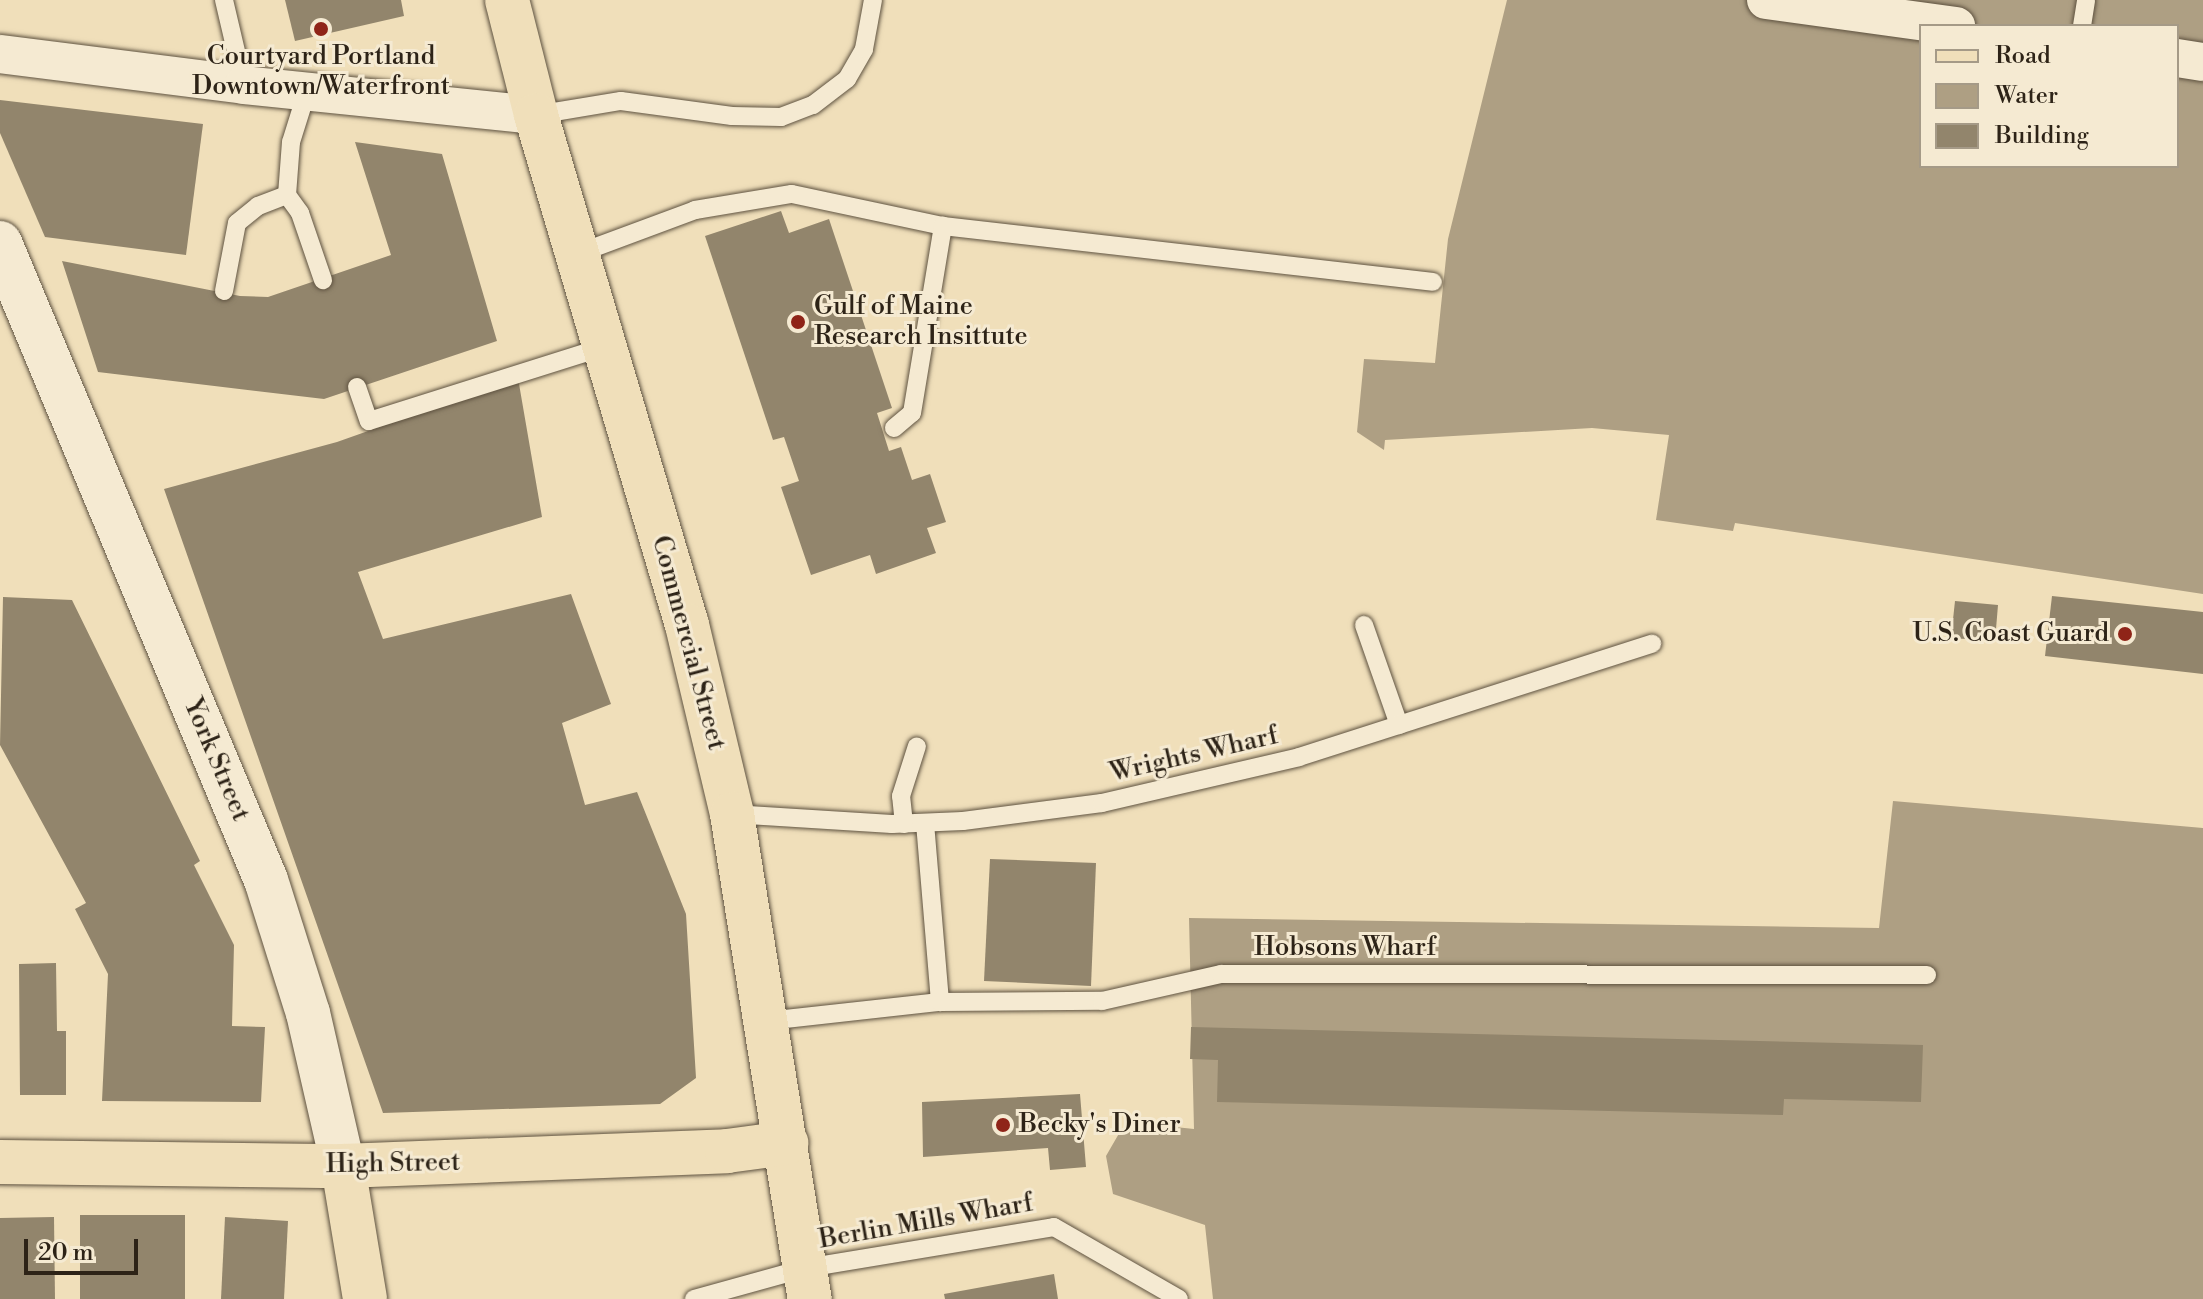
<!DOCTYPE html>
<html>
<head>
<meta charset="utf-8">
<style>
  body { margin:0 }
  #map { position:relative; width:2203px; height:1299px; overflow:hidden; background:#f0dfba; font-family:"Libre Bodoni",serif }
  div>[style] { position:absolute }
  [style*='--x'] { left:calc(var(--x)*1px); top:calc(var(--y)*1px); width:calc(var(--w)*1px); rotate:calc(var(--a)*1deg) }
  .water>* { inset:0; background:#ae9f83 }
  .building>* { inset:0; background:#92856c }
  .roads { filter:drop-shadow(0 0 2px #5e5240) drop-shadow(0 0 2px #5e5240) }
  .service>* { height:18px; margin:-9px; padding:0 9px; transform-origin:9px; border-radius:9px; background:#f5ead2 }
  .minor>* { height:38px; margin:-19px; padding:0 19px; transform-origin:19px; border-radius:19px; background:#f5ead2 }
  .tertiary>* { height:44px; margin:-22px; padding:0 22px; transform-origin:22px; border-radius:22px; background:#f5ead2 }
  .primary>* { height:44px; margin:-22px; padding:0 22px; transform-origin:22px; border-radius:22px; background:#f0dfba }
  .dots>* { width:22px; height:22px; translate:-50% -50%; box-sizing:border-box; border:4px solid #f5ead2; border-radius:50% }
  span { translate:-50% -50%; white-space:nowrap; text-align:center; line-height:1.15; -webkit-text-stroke:6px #f5ead2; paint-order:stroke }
  .poi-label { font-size:26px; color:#2d2317 }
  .left { translate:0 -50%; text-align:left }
  .right { translate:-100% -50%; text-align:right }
  .street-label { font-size:26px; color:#2d2317 }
  .legend { position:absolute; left:1919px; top:24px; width:260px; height:144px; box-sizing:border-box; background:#f5ead2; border:2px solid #a59a87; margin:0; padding:10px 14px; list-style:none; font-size:24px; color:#2d2317 }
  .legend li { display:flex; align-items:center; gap:16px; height:40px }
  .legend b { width:40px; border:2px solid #a59a87 }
  .scale { position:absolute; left:24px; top:1239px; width:114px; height:36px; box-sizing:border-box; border:4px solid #2d2317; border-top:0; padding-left:10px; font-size:24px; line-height:28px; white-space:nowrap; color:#2d2317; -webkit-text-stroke:6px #f5ead2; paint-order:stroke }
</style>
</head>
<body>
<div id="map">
  <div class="water">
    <div style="clip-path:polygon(evenodd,1507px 0,2203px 0,2203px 594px,1735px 523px,1733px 531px,1656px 520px,1669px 435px,1592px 428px,1385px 440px,1384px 450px,1357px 432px,1364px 359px,1435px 363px,1448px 239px,1507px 0,1921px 26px,2177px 26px,2177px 166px,1921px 166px,1921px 26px)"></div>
    <div style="clip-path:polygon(1893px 801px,2203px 828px,2203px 1299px,1213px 1299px,1205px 1225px,1113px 1194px,1106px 1156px,1121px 1130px,1156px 1125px,1194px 1129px,1189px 918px,1879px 928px)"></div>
  </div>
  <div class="building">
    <div style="clip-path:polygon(285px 0,401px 0,404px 16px,295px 41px)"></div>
    <div style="clip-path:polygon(0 100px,203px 124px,186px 255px,45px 237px,0 133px)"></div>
    <div style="clip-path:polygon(355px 142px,442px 154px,497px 341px,324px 399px,98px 372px,62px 261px,240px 296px,268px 297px,391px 255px)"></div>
    <div style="clip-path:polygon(781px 211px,789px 233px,829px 219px,892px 408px,877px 413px,889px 451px,901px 447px,912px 480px,930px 474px,946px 522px,927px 528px,936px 553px,876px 574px,870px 555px,811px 575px,781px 487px,799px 481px,784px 437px,773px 440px,705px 236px)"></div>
    <div style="clip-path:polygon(518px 378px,542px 517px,358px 572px,383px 639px,571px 594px,611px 704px,562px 723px,585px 805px,637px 792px,686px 914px,696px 1078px,660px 1104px,383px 1113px,164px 489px,337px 442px)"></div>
    <div style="clip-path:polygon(2052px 596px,2203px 612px,2203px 674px,2045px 656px)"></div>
    <div style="clip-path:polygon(3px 597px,72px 600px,200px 861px,194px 865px,234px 945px,232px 1026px,265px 1027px,261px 1102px,102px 1101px,108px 974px,75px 909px,86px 903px,0 745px)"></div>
    <div style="clip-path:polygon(1955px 601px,1998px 605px,1995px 641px,1951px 638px)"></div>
    <div style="clip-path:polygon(990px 859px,1096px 863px,1091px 986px,984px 981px)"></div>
    <div style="clip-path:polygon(56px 963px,57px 1031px,66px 1031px,66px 1095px,20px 1095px,19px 964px)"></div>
    <div style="clip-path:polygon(1191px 1027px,1923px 1045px,1921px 1102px,1784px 1099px,1783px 1115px,1217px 1102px,1218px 1060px,1190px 1059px)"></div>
    <div style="clip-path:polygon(1080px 1094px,1086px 1167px,1050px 1170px,1048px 1148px,923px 1157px,922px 1102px)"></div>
    <div style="clip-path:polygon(80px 1215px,185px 1215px,185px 1299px,80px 1299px)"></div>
    <div style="clip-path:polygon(54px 1217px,55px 1299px,0 1299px,0 1218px)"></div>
    <div style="clip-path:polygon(225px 1217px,288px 1221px,284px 1299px,221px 1299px)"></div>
    <div style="clip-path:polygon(1054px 1274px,1058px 1299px,945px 1299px,944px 1294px)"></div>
  </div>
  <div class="roads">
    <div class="service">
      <div style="--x:224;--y:0;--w:87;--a:76.8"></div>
      <div style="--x:2082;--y:26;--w:26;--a:-81"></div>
      <div style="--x:307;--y:91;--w:53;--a:107.4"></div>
      <div style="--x:291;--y:142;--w:53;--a:94.3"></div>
      <div style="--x:287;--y:195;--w:22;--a:54"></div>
      <div style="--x:300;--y:213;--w:71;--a:71.1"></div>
      <div style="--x:536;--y:115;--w:86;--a:-9.4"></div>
      <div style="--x:621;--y:101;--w:112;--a:7.7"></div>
      <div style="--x:732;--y:116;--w:49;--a:1.2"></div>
      <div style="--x:781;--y:117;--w:34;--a:-21"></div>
      <div style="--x:813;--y:105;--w:43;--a:-37.4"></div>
      <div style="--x:847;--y:79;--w:34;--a:-60"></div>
      <div style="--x:864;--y:49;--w:50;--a:-79.6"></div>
      <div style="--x:577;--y:254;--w:126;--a:-20.4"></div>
      <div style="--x:695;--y:210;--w:98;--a:-9.4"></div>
      <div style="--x:792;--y:194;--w:154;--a:12"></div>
      <div style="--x:943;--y:226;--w:493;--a:6.5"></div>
      <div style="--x:224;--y:291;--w:69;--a:-79.2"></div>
      <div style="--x:237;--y:223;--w:27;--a:-39"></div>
      <div style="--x:258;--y:206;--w:31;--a:-21"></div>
      <div style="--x:357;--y:387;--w:36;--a:71"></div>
      <div style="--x:369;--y:421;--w:246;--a:-17.5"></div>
      <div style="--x:894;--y:428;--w:23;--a:-40"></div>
      <div style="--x:912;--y:413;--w:190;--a:-80.6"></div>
      <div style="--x:1364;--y:625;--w:106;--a:70.7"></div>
      <div style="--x:732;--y:814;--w:160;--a:3.6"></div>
      <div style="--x:892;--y:824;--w:71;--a:-2.4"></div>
      <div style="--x:963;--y:821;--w:140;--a:-7.4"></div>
      <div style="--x:1102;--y:803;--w:202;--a:-13.1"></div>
      <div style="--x:1299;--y:757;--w:371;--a:-17.8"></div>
      <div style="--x:925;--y:823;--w:180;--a:85.2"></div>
      <div style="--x:904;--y:824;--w:28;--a:-96"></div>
      <div style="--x:901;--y:796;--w:52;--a:-72.3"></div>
      <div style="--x:767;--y:1021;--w:174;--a:-6.3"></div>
      <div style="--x:940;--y:1002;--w:162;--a:-0.4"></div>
      <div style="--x:1102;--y:1001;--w:122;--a:-12.8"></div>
      <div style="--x:1221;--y:974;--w:706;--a:0.08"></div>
      <div style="--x:694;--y:1299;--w:116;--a:-15.5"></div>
      <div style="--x:806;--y:1268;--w:251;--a:-9.4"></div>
      <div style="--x:1054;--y:1227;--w:144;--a:29.9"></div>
    </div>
    <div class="minor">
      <div style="--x:1766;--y:0;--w:192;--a:7.8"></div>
      <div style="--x:0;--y:54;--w:246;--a:7.2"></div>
      <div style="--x:244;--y:85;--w:294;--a:5.9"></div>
      <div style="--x:2177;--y:58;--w:26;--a:9"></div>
    </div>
    <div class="tertiary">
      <div style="--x:0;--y:243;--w:690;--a:67.34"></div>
      <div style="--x:266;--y:880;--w:139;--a:72.5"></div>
      <div style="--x:308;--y:1013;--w:157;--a:77.1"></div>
    </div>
    <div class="primary">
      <div style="--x:507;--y:0;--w:119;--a:75.8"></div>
      <div style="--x:536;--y:115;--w:532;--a:73.51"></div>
      <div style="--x:687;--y:625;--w:194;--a:76.6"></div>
      <div style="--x:732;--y:814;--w:491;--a:80.9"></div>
      <div style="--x:0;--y:1162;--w:343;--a:0.7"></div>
      <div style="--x:343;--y:1166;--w:384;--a:-2.2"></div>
      <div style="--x:727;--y:1151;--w:60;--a:-7.7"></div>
      <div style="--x:343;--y:1166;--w:135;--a:80.6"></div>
    </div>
  </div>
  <div class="dots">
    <div style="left:321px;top:29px;background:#8f2418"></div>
    <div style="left:798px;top:322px;background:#8f2418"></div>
    <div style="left:2125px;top:634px;background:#8f2418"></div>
    <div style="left:1003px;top:1125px;background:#8f2418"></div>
  </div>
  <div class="poi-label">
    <span style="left:321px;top:72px">Courtyard Portland<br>Downtown/Waterfront</span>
    <span class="left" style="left:814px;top:322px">Gulf of Maine<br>Research Insittute</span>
    <span class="right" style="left:2109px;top:634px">U.S. Coast Guard</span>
    <span class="left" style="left:1019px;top:1125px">Becky's Diner</span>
  </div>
  <div class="street-label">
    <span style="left:688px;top:643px;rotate:75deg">Commercial Street</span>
    <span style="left:1194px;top:755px;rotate:-13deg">Wrights Wharf</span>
    <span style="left:216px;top:760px;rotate:67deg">York Street</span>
    <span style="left:1345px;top:948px">Hobsons Wharf</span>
    <span style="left:393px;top:1164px;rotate:-1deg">High Street</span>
    <span style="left:926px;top:1222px;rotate:-10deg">Berlin Mills Wharf</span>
  </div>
  <ul class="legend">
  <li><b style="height:10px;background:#f0dfba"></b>Road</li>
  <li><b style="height:22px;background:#ae9f83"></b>Water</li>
  <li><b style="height:22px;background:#92856c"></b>Building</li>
  </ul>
  <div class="scale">20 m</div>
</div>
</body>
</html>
